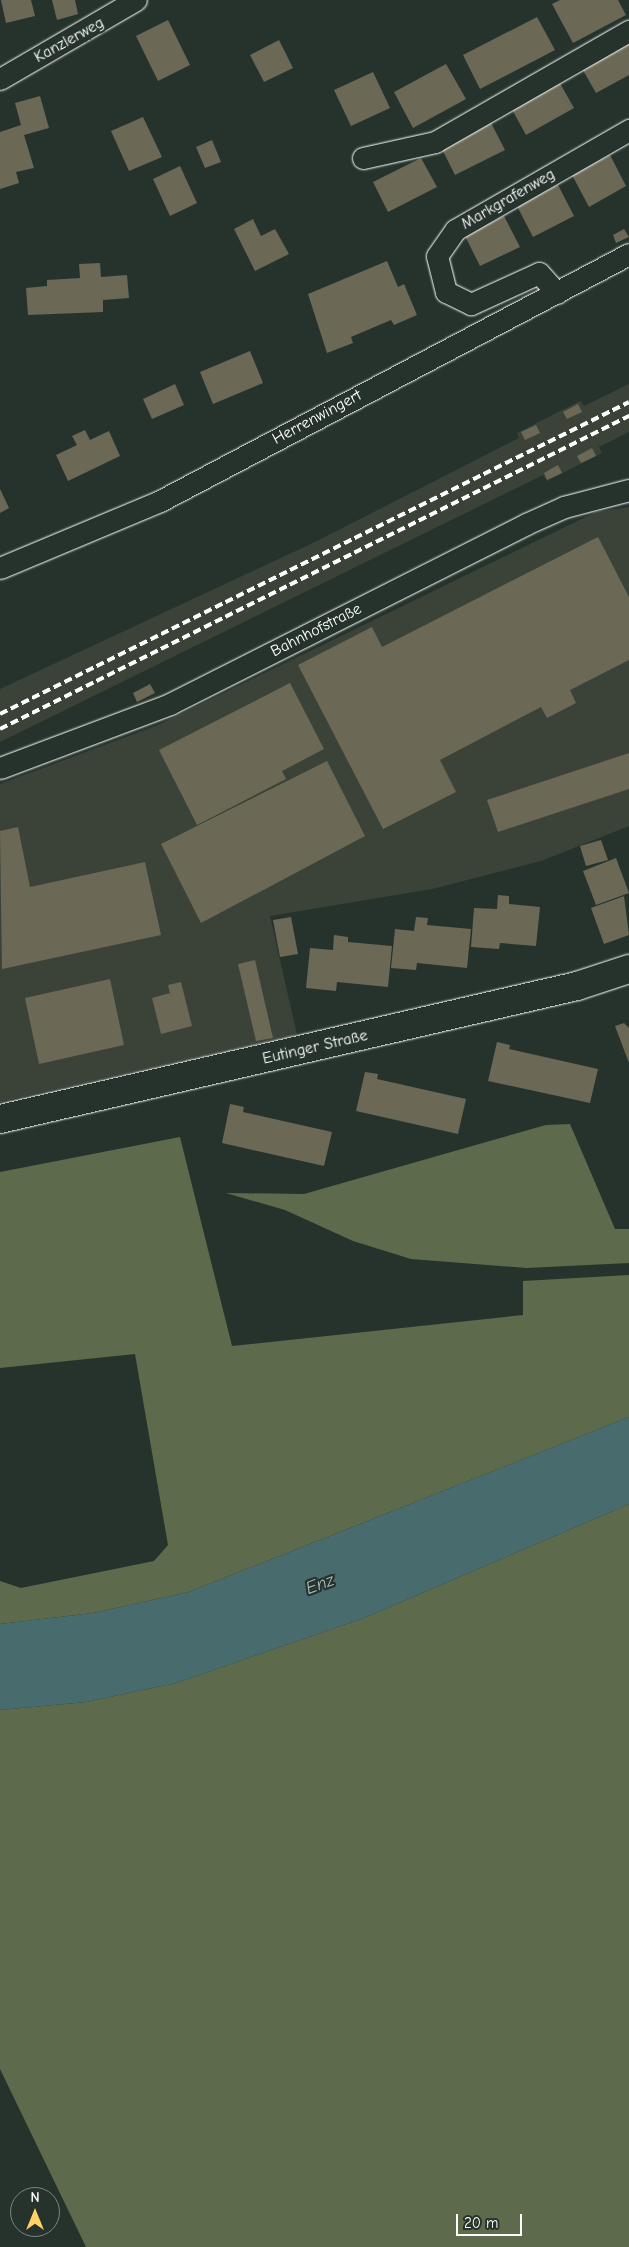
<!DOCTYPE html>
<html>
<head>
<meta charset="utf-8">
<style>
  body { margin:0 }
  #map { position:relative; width:629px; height:2247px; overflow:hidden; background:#26332d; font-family:"Comic Neue",sans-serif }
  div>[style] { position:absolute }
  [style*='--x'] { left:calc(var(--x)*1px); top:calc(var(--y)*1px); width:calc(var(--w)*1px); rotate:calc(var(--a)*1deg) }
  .built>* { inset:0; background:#3b4339 }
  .green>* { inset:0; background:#5e6a4c }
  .water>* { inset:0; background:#486c6d }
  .building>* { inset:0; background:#6b6955 }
  .roads { filter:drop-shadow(0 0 1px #fff) drop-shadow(0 0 1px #fff) }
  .street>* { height:21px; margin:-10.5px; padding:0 10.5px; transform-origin:10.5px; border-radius:10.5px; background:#26332d }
  .secondary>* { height:28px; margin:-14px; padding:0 14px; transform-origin:14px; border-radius:14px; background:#26332d }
  .rail>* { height:4px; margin-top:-2px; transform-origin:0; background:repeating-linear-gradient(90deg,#fff 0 8px,transparent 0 12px) }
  span { translate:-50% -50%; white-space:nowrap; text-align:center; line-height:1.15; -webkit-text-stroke:4.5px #26332d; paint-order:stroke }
  .street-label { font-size:16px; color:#fff }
  .water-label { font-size:18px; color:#adbdbd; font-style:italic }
  .north { position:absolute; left:10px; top:2187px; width:50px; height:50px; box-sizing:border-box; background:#26332d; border:1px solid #7d8581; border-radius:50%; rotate:0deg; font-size:14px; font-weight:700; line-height:20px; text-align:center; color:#fff }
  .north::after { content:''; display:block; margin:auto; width:18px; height:22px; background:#ffd166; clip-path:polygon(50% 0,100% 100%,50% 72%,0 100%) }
  .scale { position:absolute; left:456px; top:2214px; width:66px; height:22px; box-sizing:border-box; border:2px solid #fff; border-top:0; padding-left:6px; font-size:15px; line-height:18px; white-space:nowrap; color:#fff; -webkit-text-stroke:4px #26332d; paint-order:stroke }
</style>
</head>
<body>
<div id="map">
  <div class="built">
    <div style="clip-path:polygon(629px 384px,629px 432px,599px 447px,602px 453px,547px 481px,543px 475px,0 742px,0 689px,315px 542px,519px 438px,517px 433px,580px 401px,584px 406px)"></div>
    <div style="clip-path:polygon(629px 507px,629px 826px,541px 861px,432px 889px,270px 916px,297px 1035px,0 1102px,0 784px,158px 725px,596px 512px)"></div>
  </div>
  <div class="green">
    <div style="clip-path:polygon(570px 1124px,615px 1229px,629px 1229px,629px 1263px,527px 1268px,411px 1259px,353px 1241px,285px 1210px,226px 1193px,304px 1194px,546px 1125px)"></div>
    <div style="clip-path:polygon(180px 1137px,232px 1346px,523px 1315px,523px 1281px,629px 1275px,629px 1417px,189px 1592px,93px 1613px,0 1624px,0 1581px,21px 1588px,154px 1561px,168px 1545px,135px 1354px,0 1368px,0 1172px)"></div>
    <div style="clip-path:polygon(629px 1504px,629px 2247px,86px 2247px,0 2069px,0 1710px,86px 1702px,176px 1683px,364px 1618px)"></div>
  </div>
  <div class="water">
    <div style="clip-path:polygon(629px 1417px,629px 1504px,364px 1618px,176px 1683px,86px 1702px,0 1710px,0 1624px,93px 1613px,189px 1592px)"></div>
  </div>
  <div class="building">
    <div style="clip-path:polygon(1px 0,31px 0,35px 16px,6px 23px)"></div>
    <div style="clip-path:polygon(52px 0,75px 0,78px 14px,57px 20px)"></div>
    <div style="clip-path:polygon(560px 0,618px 0,626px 15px,573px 43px,552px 4px)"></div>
    <div style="clip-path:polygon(537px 17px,555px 50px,480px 89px,463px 55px)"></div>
    <div style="clip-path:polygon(168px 20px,190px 65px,158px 81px,136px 36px)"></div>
    <div style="clip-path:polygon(629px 38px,629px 75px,596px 93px,580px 65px)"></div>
    <div style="clip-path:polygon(279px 40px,293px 68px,264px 82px,250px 55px)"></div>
    <div style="clip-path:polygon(446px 64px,466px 99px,413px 128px,394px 92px)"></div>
    <div style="clip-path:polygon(373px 72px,390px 108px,351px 126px,334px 90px)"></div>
    <div style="clip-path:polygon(557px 78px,574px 108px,526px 135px,509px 104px)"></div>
    <div style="clip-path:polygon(40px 96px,49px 128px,24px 135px,34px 168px,16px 172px,19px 183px,0 189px,0 132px,21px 125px,15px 103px)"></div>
    <div style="clip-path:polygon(143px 117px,162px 157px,129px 171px,111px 131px)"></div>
    <div style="clip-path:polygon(489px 119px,505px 150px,455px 175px,440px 145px)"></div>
    <div style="clip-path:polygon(212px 140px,221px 162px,205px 168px,196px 147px)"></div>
    <div style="clip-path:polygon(610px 155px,626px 186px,589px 207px,572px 175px)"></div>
    <div style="clip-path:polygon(421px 158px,437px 187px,388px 212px,373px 182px)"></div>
    <div style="clip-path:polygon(180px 166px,197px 203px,170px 216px,153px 179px)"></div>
    <div style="clip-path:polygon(558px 185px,574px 216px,533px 237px,517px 206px)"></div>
    <div style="clip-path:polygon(504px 216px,520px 247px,480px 266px,465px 236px)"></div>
    <div style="clip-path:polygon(253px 219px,261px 236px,275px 229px,289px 254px,255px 271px,234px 229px)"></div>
    <div style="clip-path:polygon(624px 229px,629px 237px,616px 243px,613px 235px)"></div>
    <div style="clip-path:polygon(387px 261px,398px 287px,404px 284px,417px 315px,394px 325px,391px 320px,351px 337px,353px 343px,327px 353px,308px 294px)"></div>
    <div style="clip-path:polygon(100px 263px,101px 277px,127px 275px,129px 298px,103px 300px,103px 312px,28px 315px,26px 288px,47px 286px,47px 280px,80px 278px,79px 264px)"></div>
    <div style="clip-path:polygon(250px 351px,263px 383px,213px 404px,200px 372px)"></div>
    <div style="clip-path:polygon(175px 384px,184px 405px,152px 419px,143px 399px)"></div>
    <div style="clip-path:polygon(578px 404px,582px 412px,567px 419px,563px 412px)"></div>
    <div style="clip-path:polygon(536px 425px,540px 433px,525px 440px,521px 432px)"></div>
    <div style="clip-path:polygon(85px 430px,90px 440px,109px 431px,120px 456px,68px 481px,56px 455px,77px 445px,72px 436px)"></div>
    <div style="clip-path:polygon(592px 448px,596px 456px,581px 463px,577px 456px)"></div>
    <div style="clip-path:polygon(558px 465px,562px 473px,547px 480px,544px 473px)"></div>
    <div style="clip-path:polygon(0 489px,9px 508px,0 513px)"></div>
    <div style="clip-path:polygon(598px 537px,629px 597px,629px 660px,570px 690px,576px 703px,547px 718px,541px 707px,440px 760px,456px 792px,383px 829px,298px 665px,372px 627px,382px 647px)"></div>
    <div style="clip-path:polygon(290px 683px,324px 749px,282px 771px,286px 779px,197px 825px,159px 750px)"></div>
    <div style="clip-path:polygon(150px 684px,155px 693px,137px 702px,133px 693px)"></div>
    <div style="clip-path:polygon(629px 753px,629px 789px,498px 832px,487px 800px)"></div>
    <div style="clip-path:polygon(327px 761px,365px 836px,201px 923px,161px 844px)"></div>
    <div style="clip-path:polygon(18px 827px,30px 887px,145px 862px,161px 935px,2px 969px,0 831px)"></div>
    <div style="clip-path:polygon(601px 840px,608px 860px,586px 866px,580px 846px)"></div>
    <div style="clip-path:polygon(616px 858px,629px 893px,596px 905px,583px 871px)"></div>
    <div style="clip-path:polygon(498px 895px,509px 896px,509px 904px,540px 907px,536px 946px,500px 943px,499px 949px,471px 947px,474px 908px,497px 909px)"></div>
    <div style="clip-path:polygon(624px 896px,629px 935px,604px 944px,591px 908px)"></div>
    <div style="clip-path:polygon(291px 917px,298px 954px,280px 957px,273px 920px)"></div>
    <div style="clip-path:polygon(416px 917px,428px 918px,427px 925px,471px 929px,467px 968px,417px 963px,416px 970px,391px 968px,395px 929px,414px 931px)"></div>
    <div style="clip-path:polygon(334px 935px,348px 937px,348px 942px,392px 946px,388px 987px,337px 982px,336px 991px,306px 988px,310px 948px,333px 950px)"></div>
    <div style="clip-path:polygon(255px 960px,273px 1038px,256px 1041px,238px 964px)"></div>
    <div style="clip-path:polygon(110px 979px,124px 1045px,39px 1064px,25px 998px)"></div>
    <div style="clip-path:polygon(181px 982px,192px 1026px,161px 1034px,152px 998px,170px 993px,168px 985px)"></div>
    <div style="clip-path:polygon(624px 1023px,629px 1028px,629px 1063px,615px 1026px)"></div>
    <div style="clip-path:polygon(497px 1042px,510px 1045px,509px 1049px,598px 1069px,590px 1103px,488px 1081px)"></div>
    <div style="clip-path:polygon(365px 1072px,378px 1074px,377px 1079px,466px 1099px,458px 1134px,356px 1111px)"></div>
    <div style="clip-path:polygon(230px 1104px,244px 1107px,243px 1112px,332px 1132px,324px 1166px,222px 1143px)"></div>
  </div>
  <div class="roads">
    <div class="street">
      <div style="--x:0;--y:79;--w:157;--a:-30.2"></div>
      <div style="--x:363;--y:158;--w:74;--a:-12.5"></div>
      <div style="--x:435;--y:142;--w:224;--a:-29.8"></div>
      <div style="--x:557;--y:293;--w:27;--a:-132"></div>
      <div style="--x:539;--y:273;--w:75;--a:155.5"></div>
      <div style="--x:471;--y:304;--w:28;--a:-154"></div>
      <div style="--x:446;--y:292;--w:37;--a:-104"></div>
      <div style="--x:437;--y:256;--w:32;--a:-55"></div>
      <div style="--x:455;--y:230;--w:201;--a:-29.9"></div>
      <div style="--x:0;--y:568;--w:173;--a:-22.7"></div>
      <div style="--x:160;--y:501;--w:530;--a:-27.77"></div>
      <div style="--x:0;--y:768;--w:182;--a:-20.6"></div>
      <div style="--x:170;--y:704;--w:399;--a:-26.8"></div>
      <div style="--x:526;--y:524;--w:42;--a:-24.1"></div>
      <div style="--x:564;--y:507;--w:67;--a:-14.7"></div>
    </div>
    <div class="secondary">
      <div style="--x:0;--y:1119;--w:592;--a:-12.98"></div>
      <div style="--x:577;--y:986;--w:55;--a:-18.1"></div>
    </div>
  </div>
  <div class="rail">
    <div style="--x:0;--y:714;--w:702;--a:-26.38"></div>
    <div style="--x:0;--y:729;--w:703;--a:-26.46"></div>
  </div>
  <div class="street-label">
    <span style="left:69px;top:40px;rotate:-29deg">Kanzlerweg</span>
    <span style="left:508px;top:199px;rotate:-30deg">Markgrafenweg</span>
    <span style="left:317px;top:417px;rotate:-28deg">Herrenwingert</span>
    <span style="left:316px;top:630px;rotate:-27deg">Bahnhofstraße</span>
    <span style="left:315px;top:1047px;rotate:-13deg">Eutinger Straße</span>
  </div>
  <div class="water-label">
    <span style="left:320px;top:1585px;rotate:-20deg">Enz</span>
  </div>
  <div class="north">N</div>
  <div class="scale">20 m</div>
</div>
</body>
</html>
